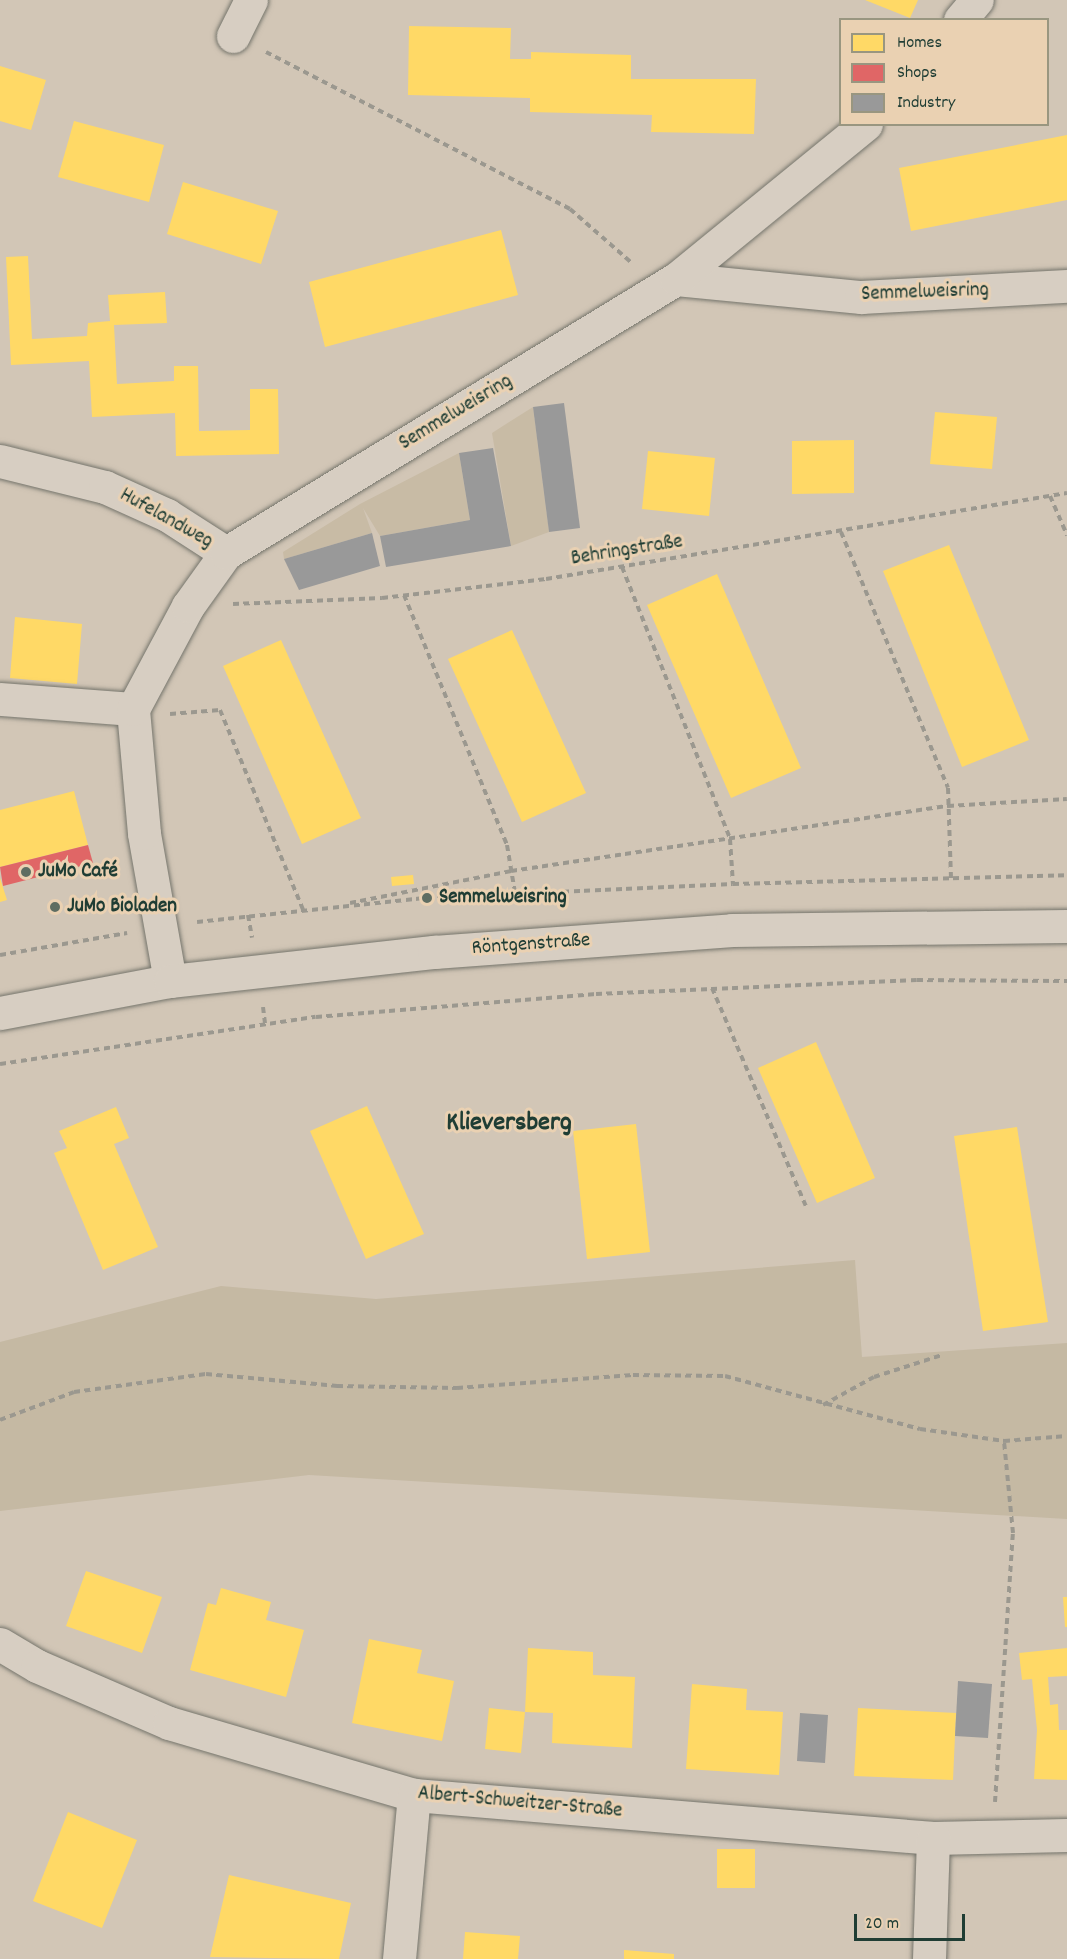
<!DOCTYPE html>
<html>
<head>
<meta charset="utf-8">
<style>
  body { margin:0 }
  #map { position:relative; width:1067px; height:1959px; overflow:hidden; background:#d2c6b6; font-family:Dekko,sans-serif }
  div>[style] { position:absolute }
  [style*='--x'] { left:calc(var(--x)*1px); top:calc(var(--y)*1px); width:calc(var(--w)*1px); rotate:calc(var(--a)*1deg) }
  .built>* { inset:0; background:#c8bba5 }
  .green>* { inset:0; background:#c5b9a3 }
  .homes>* { inset:0; background:#ffd966 }
  .shops>* { inset:0; background:#e06666 }
  .industry>* { inset:0; background:#999 }
  .path>* { height:4px; margin-top:-2px; transform-origin:0; background:repeating-linear-gradient(90deg,#9b988f 0 6px,transparent 0 10.5px) }
  .roads { filter:drop-shadow(0 0 2px #75756c) drop-shadow(0 0 2px #75756c) }
  .minor>* { height:33px; margin:-16.5px; padding:0 16.5px; transform-origin:16.5px; border-radius:16.5px; background:#d7cec2 }
  .tertiary>* { height:33px; margin:-16.5px; padding:0 16.5px; transform-origin:16.5px; border-radius:16.5px; background:#d7cec2 }
  .dots>* { width:16px; height:16px; translate:-50% -50%; box-sizing:border-box; border:3px solid #ead1b2; border-radius:50% }
  span { translate:-50% -50%; white-space:nowrap; text-align:center; line-height:1.15; -webkit-text-stroke:6px #ead1b2; paint-order:stroke }
  .street-label { font-size:21px; color:#1f3d34 }
  .poi-label { font-size:21px; color:#1f3d34; font-weight:700 }
  .left { translate:0 -50%; text-align:left }
  .district-label { font-size:27px; color:#1f3d34; font-weight:700 }
  .legend { position:absolute; left:839px; top:18px; width:210px; height:108px; box-sizing:border-box; background:#ead1b2; border:2px solid #999680; margin:0; padding:8px 10px; list-style:none; font-size:18px; color:#1f3d34 }
  .legend li { display:flex; align-items:center; gap:12px; height:30px }
  .legend b { width:30px; border:2px solid #999680 }
  .scale { position:absolute; left:854px; top:1914px; width:111px; height:27px; box-sizing:border-box; border:3px solid #1f3d34; border-top:0; padding-left:8px; font-size:18px; line-height:21px; white-space:nowrap; color:#1f3d34; -webkit-text-stroke:4px #ead1b2; paint-order:stroke }
</style>
</head>
<body>
<div id="map">
  <div class="built">
    <div style="clip-path:polygon(533px 407px,549px 532px,511px 546px,492px 433px)"></div>
    <div style="clip-path:polygon(459px 453px,470px 520px,380px 536px,363px 508px,372px 533px,284px 559px,283px 552px,360px 504px)"></div>
  </div>
  <div class="green">
    <div style="clip-path:polygon(855px 1260px,862px 1357px,1067px 1343px,1067px 1519px,309px 1475px,0 1511px,0 1342px,221px 1286px,376px 1299px)"></div>
  </div>
  <div class="homes">
    <div style="clip-path:polygon(865px 0,918px 0,910px 18px)"></div>
    <div style="clip-path:polygon(409px 26px,511px 28px,510px 59px,531px 59px,531px 52px,631px 55px,631px 79px,756px 79px,754px 134px,651px 132px,652px 115px,530px 112px,530px 98px,408px 95px)"></div>
    <div style="clip-path:polygon(0 66px,46px 80px,31px 130px,0 121px)"></div>
    <div style="clip-path:polygon(74px 121px,164px 145px,149px 202px,58px 177px)"></div>
    <div style="clip-path:polygon(1067px 135px,1067px 200px,911px 231px,899px 168px)"></div>
    <div style="clip-path:polygon(183px 182px,278px 211px,261px 264px,167px 234px)"></div>
    <div style="clip-path:polygon(501px 230px,518px 295px,325px 347px,309px 282px)"></div>
    <div style="clip-path:polygon(28px 256px,32px 339px,87px 336px,88px 323px,110px 321px,108px 295px,165px 292px,167px 323px,114px 325px,117px 384px,174px 381px,174px 366px,198px 366px,199px 431px,250px 430px,250px 389px,278px 389px,279px 454px,176px 456px,175px 413px,92px 417px,89px 361px,11px 365px,6px 257px)"></div>
    <div style="clip-path:polygon(935px 412px,997px 417px,992px 469px,930px 464px)"></div>
    <div style="clip-path:polygon(854px 440px,854px 493px,792px 494px,792px 441px)"></div>
    <div style="clip-path:polygon(648px 451px,715px 458px,709px 516px,642px 509px)"></div>
    <div style="clip-path:polygon(949px 545px,1029px 740px,962px 767px,883px 571px)"></div>
    <div style="clip-path:polygon(717px 574px,801px 768px,731px 798px,647px 605px)"></div>
    <div style="clip-path:polygon(15px 617px,82px 624px,77px 684px,10px 678px)"></div>
    <div style="clip-path:polygon(512px 630px,586px 793px,522px 822px,448px 659px)"></div>
    <div style="clip-path:polygon(281px 640px,361px 818px,302px 844px,223px 666px)"></div>
    <div style="clip-path:polygon(74px 791px,88px 845px,0 867px,0 810px)"></div>
    <div style="clip-path:polygon(413px 875px,414px 884px,392px 886px,391px 877px)"></div>
    <div style="clip-path:polygon(0 878px,7px 900px,0 902px)"></div>
    <div style="clip-path:polygon(816px 1042px,875px 1178px,817px 1203px,758px 1068px)"></div>
    <div style="clip-path:polygon(367px 1106px,424px 1234px,366px 1259px,310px 1131px)"></div>
    <div style="clip-path:polygon(116px 1107px,129px 1138px,114px 1144px,158px 1247px,103px 1270px,54px 1153px,67px 1148px,59px 1131px)"></div>
    <div style="clip-path:polygon(636px 1124px,650px 1252px,587px 1259px,573px 1131px)"></div>
    <div style="clip-path:polygon(1017px 1127px,1048px 1322px,983px 1331px,954px 1136px)"></div>
    <div style="clip-path:polygon(86px 1571px,162px 1597px,142px 1653px,66px 1626px)"></div>
    <div style="clip-path:polygon(221px 1588px,271px 1602px,266px 1620px,304px 1630px,286px 1697px,190px 1670px,208px 1603px,216px 1605px)"></div>
    <div style="clip-path:polygon(1063px 1597px,1067px 1597px,1067px 1627px,1065px 1627px)"></div>
    <div style="clip-path:polygon(369px 1639px,422px 1650px,417px 1673px,454px 1681px,442px 1741px,352px 1723px)"></div>
    <div style="clip-path:polygon(528px 1648px,593px 1652px,593px 1675px,635px 1677px,632px 1748px,552px 1743px,553px 1713px,525px 1712px)"></div>
    <div style="clip-path:polygon(1067px 1648px,1067px 1676px,1048px 1677px,1050px 1705px,1058px 1704px,1059px 1730px,1067px 1730px,1067px 1780px,1034px 1779px,1037px 1730px,1032px 1679px,1022px 1680px,1019px 1653px)"></div>
    <div style="clip-path:polygon(692px 1684px,747px 1689px,746px 1710px,783px 1712px,779px 1775px,686px 1769px)"></div>
    <div style="clip-path:polygon(489px 1708px,525px 1712px,521px 1753px,485px 1749px)"></div>
    <div style="clip-path:polygon(858px 1708px,956px 1713px,953px 1780px,854px 1776px)"></div>
    <div style="clip-path:polygon(68px 1812px,137px 1840px,102px 1928px,33px 1901px)"></div>
    <div style="clip-path:polygon(717px 1849px,755px 1849px,755px 1888px,717px 1888px)"></div>
    <div style="clip-path:polygon(229px 1875px,351px 1903px,339px 1959px,210px 1957px)"></div>
    <div style="clip-path:polygon(465px 1932px,520px 1936px,518px 1959px,463px 1959px)"></div>
    <div style="clip-path:polygon(624px 1950px,674px 1954px,674px 1959px,624px 1959px)"></div>
  </div>
  <div class="shops">
    <div style="clip-path:polygon(88px 845px,93px 863px,3px 886px,0 867px)"></div>
  </div>
  <div class="industry">
    <div style="clip-path:polygon(564px 403px,580px 528px,549px 532px,533px 407px)"></div>
    <div style="clip-path:polygon(493px 448px,511px 546px,386px 567px,380px 536px,470px 520px,459px 453px)"></div>
    <div style="clip-path:polygon(372px 533px,380px 566px,299px 590px,284px 559px)"></div>
    <div style="clip-path:polygon(958px 1681px,992px 1684px,988px 1738px,955px 1736px)"></div>
    <div style="clip-path:polygon(800px 1713px,828px 1715px,825px 1763px,797px 1761px)"></div>
  </div>
  <div class="path">
    <div style="--x:266;--y:52;--w:342;--a:27.3"></div>
    <div style="--x:570;--y:209;--w:82;--a:41.1"></div>
    <div style="--x:1050;--y:496;--w:43;--a:66.4"></div>
    <div style="--x:841;--y:532;--w:277;--a:67.3"></div>
    <div style="--x:948;--y:788;--w:90;--a:88.1"></div>
    <div style="--x:622;--y:567;--w:293;--a:68.3"></div>
    <div style="--x:730;--y:839;--w:45;--a:86.2"></div>
    <div style="--x:404;--y:595;--w:270;--a:67.6"></div>
    <div style="--x:507;--y:845;--w:49;--a:80.5"></div>
    <div style="--x:233;--y:604;--w:149;--a:-2.3"></div>
    <div style="--x:382;--y:598;--w:165;--a:-6.6"></div>
    <div style="--x:546;--y:579;--w:528;--a:-9.37"></div>
    <div style="--x:170;--y:714;--w:50;--a:-4.6"></div>
    <div style="--x:220;--y:710;--w:216;--a:67.4"></div>
    <div style="--x:350;--y:903;--w:164;--a:-11.2"></div>
    <div style="--x:511;--y:871;--w:442;--a:-8.5"></div>
    <div style="--x:948;--y:806;--w:119;--a:-3.4"></div>
    <div style="--x:248;--y:915;--w:23;--a:80"></div>
    <div style="--x:197;--y:922;--w:231;--a:-6"></div>
    <div style="--x:427;--y:898;--w:306;--a:-2.6"></div>
    <div style="--x:733;--y:884;--w:334;--a:-1.5"></div>
    <div style="--x:0;--y:955;--w:129;--a:-9.8"></div>
    <div style="--x:712;--y:988;--w:237;--a:66.7"></div>
    <div style="--x:263;--y:1007;--w:17;--a:83"></div>
    <div style="--x:0;--y:1064;--w:319;--a:-8.5"></div>
    <div style="--x:316;--y:1017;--w:281;--a:-4.7"></div>
    <div style="--x:596;--y:994;--w:321;--a:-2.5"></div>
    <div style="--x:917;--y:980;--w:150;--a:0.4"></div>
    <div style="--x:823;--y:1405;--w:58;--a:-28.8"></div>
    <div style="--x:874;--y:1377;--w:71;--a:-17.9"></div>
    <div style="--x:0;--y:1420;--w:79;--a:-20.7"></div>
    <div style="--x:74;--y:1392;--w:133;--a:-7.8"></div>
    <div style="--x:206;--y:1374;--w:132;--a:5.2"></div>
    <div style="--x:337;--y:1386;--w:120;--a:1"></div>
    <div style="--x:457;--y:1388;--w:176;--a:-4.2"></div>
    <div style="--x:633;--y:1375;--w:92;--a:0.6"></div>
    <div style="--x:725;--y:1376;--w:202;--a:15.2"></div>
    <div style="--x:920;--y:1429;--w:85;--a:8.1"></div>
    <div style="--x:1004;--y:1441;--w:63;--a:-4.5"></div>
    <div style="--x:995;--y:1802;--w:270;--a:-86.2"></div>
    <div style="--x:1013;--y:1533;--w:92;--a:-95.6"></div>
  </div>
  <div class="roads">
    <div class="minor">
      <div style="--x:960;--y:20;--w:26;--a:-50"></div>
      <div style="--x:233;--y:36;--w:40;--a:-63.4"></div>
      <div style="--x:676;--y:279;--w:186;--a:5.6"></div>
      <div style="--x:861;--y:297;--w:206;--a:-3.1"></div>
      <div style="--x:0;--y:461;--w:108;--a:13.9"></div>
      <div style="--x:105;--y:487;--w:68;--a:24.3"></div>
      <div style="--x:167;--y:515;--w:70;--a:32.8"></div>
      <div style="--x:0;--y:699;--w:133;--a:4.3"></div>
      <div style="--x:170;--y:981;--w:150;--a:-100"></div>
      <div style="--x:144;--y:833;--w:124;--a:-95.1"></div>
      <div style="--x:133;--y:709;--w:117;--a:-61.9"></div>
      <div style="--x:188;--y:606;--w:65;--a:-54.4"></div>
      <div style="--x:226;--y:553;--w:527;--a:-31.34"></div>
      <div style="--x:676;--y:279;--w:245;--a:-39.2"></div>
      <div style="--x:0;--y:1644;--w:43;--a:30.7"></div>
      <div style="--x:37;--y:1666;--w:144;--a:23.4"></div>
      <div style="--x:169;--y:1723;--w:255;--a:16.4"></div>
      <div style="--x:414;--y:1795;--w:521;--a:4.74"></div>
      <div style="--x:933;--y:1838;--w:134;--a:-1.3"></div>
      <div style="--x:399;--y:1959;--w:165;--a:-84.8"></div>
      <div style="--x:929;--y:1959;--w:121;--a:-88.1"></div>
    </div>
    <div class="tertiary">
      <div style="--x:0;--y:1013;--w:173;--a:-10.7"></div>
      <div style="--x:170;--y:981;--w:266;--a:-6.3"></div>
      <div style="--x:434;--y:952;--w:299;--a:-4.2"></div>
      <div style="--x:732;--y:930;--w:335;--a:-0.7"></div>
    </div>
  </div>
  <div class="dots">
    <div style="left:26px;top:872px;background:#5e6d62"></div>
    <div style="left:427px;top:898px;background:#5e6d62"></div>
    <div style="left:55px;top:907px;background:#5e6d62"></div>
  </div>
  <div class="street-label">
    <span style="left:925px;top:293px;rotate:-2deg">Semmelweisring</span>
    <span style="left:456px;top:413px;rotate:-31deg">Semmelweisring</span>
    <span style="left:166px;top:519px;rotate:29deg">Hufelandweg</span>
    <span style="left:627px;top:551px;rotate:-9deg">Behringstraße</span>
    <span style="left:531px;top:945px;rotate:-4deg">Röntgenstraße</span>
    <span style="left:520px;top:1803px;rotate:5deg">Albert-Schweitzer-Straße</span>
  </div>
  <div class="poi-label">
    <span class="left" style="left:38px;top:872px">JuMo Café</span>
    <span class="left" style="left:439px;top:898px">Semmelweisring</span>
    <span class="left" style="left:67px;top:907px">JuMo Bioladen</span>
  </div>
  <div class="district-label">
    <span style="left:509px;top:1124px">Klieversberg</span>
  </div>
  <ul class="legend">
  <li><b style="height:16px;background:#ffd966"></b>Homes</li>
  <li><b style="height:16px;background:#e06666"></b>Shops</li>
  <li><b style="height:16px;background:#999"></b>Industry</li>
  </ul>
  <div class="scale">20 m</div>
</div>
</body>
</html>
